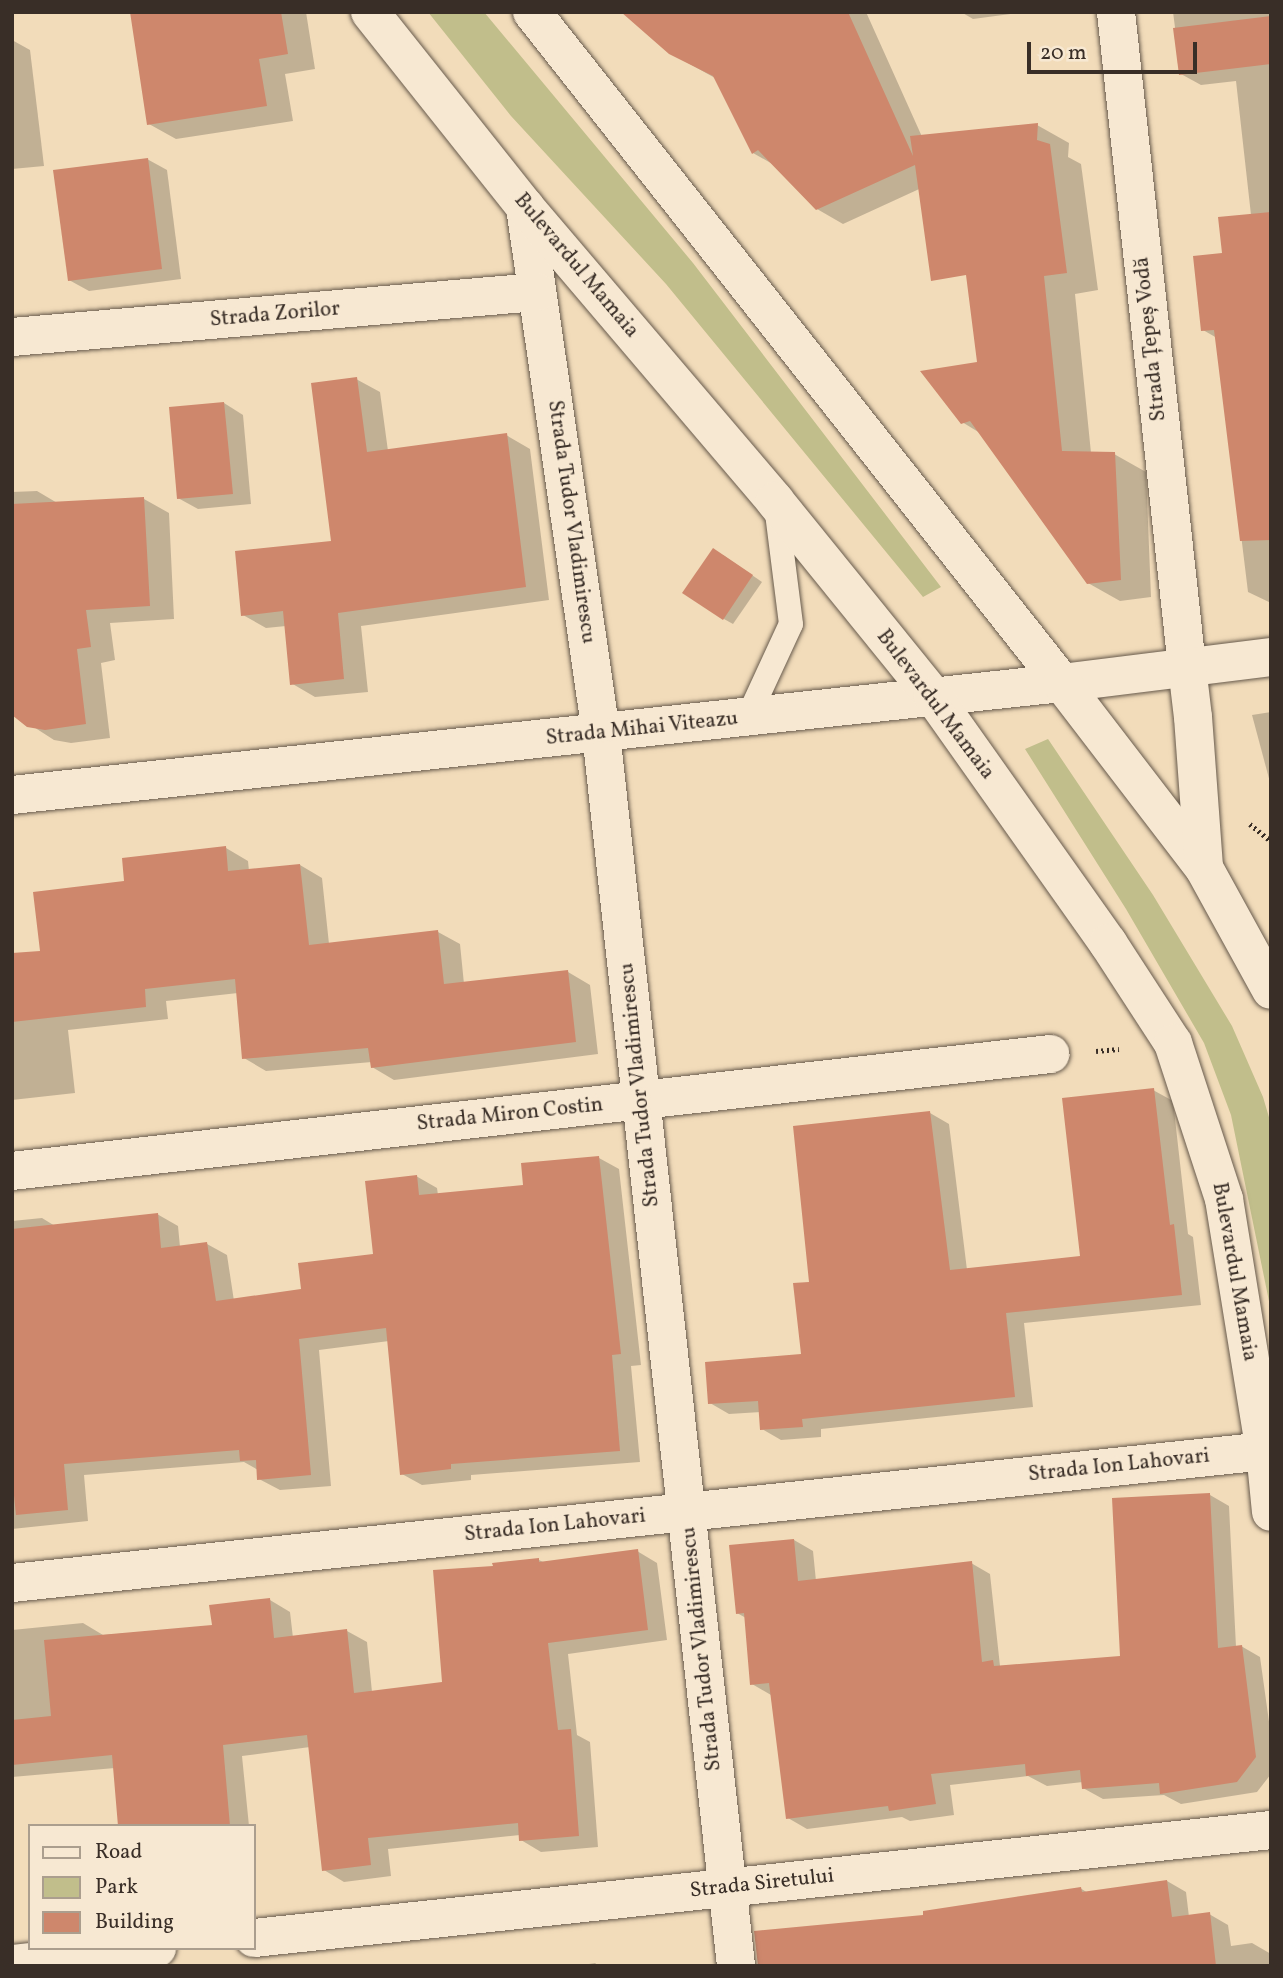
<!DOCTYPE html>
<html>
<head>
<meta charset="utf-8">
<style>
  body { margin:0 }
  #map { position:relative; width:1283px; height:1978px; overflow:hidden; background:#f2dcba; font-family:Vollkorn,serif }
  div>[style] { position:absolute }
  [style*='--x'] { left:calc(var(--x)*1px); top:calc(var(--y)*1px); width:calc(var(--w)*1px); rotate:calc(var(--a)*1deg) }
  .green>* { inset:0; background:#c1be8b }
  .shadow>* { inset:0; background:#0003 }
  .building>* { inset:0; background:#ce876c }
  .path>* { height:4.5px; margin-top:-2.25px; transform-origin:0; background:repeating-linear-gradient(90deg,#392e27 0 2px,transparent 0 5.5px) }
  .roads { filter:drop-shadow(0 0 2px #675a4c) drop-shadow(0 0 2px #675a4c) }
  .service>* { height:24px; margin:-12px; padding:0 12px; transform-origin:12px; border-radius:12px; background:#f7e8d2 }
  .minor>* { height:38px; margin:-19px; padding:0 19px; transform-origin:19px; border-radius:19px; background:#f7e8d2 }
  .tertiary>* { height:38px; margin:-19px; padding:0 19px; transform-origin:19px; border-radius:19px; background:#f7e8d2 }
  .secondary>* { height:38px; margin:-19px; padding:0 19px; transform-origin:19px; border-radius:19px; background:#f7e8d2 }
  span { translate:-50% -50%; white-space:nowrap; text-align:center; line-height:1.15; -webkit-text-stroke:6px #f7e8d2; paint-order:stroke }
  .street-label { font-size:21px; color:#392e27 }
  .frame { position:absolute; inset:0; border:14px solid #392e27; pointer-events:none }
  .legend { position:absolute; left:28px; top:1824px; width:228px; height:126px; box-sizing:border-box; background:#f7e8d2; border:2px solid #ab9e8e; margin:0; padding:9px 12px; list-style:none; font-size:21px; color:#392e27 }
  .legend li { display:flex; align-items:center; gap:14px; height:35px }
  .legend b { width:35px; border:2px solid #ab9e8e }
  .scale { position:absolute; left:1027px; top:42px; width:170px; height:32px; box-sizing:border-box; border:4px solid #392e27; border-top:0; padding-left:9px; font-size:21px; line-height:24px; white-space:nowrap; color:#392e27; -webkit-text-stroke:5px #f7e8d2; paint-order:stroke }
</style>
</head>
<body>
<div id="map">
  <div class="green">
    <div style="clip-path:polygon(428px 12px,484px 12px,693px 263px,941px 587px,923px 597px,666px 284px,511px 116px)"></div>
    <div style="clip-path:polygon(1048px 739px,1153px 895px,1232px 1026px,1263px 1097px,1271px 1124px,1271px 1311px,1231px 1115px,1204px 1043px,1126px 909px,1025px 749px)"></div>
  </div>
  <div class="shadow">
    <div style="clip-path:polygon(161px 12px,306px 12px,315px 69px,285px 74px,293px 121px,176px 139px,149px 124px)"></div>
    <div style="clip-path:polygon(645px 12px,866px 12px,941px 179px,843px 224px,817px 209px,776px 166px,753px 153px,715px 78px,670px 53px)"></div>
    <div style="clip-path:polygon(961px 12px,1025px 12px,973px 19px)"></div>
    <div style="clip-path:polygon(1173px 12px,1271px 12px,1271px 603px,1248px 592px,1217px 338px,1203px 330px,1224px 254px,1251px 215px,1236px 81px,1201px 85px,1181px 74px)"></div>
    <div style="clip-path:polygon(12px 40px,30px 50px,44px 166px,12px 169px)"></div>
    <div style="clip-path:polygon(1037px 125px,1069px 143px,1068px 157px,1081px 164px,1098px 290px,1075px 294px,1091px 453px,1114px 454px,1146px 472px,1151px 597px,1120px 601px,1088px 583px,980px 433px,962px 422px)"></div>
    <div style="clip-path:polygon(147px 159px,167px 170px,181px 279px,89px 291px,69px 280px)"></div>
    <div style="clip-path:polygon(356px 379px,380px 392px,388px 451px,506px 435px,530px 449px,549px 600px,361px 626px,368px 692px,315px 697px,291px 683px,286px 626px,266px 628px,243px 615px,333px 543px)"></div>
    <div style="clip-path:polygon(224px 403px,243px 415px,251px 504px,198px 509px,178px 498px)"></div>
    <div style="clip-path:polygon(37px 491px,59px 504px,144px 499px,169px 513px,174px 619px,110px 623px,115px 660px,101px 663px,110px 738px,71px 743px,54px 740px,12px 713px,12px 492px)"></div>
    <div style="clip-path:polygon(723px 555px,762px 582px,733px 624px,724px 619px)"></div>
    <div style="clip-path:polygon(1271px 712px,1271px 786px,1252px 715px)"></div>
    <div style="clip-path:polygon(226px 848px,248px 861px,249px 871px,300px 865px,322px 878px,329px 944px,438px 932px,460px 944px,464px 984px,568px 972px,590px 985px,598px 1054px,394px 1080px,372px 1067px,372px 1062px,266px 1071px,244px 1058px,238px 993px,166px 1001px,168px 1019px,68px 1030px,75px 1093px,12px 1100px,12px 955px,42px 952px,126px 883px)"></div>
    <div style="clip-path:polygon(1153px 1090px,1173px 1101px,1188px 1234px,1193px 1237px,1201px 1305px,1024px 1323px,1033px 1407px,821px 1429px,821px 1437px,781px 1440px,762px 1429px,761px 1412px,729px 1414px,710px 1403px,803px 1356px,811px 1283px,930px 1113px,949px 1124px,967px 1270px,1082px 1258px)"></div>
    <div style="clip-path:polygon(599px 1158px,619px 1169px,641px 1365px,631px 1366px,640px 1462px,471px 1475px,471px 1480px,422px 1485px,402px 1474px,389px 1341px,319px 1350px,331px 1486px,280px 1490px,259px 1479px,258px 1470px,244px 1462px,84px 1475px,88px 1521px,12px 1529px,12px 1221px,42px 1218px,55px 1226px,157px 1214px,178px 1226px,180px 1247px,207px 1244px,227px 1255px,234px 1301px,303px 1291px,375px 1256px,416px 1176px,437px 1188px,438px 1195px,525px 1187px)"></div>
    <div style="clip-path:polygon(1210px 1495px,1229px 1506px,1236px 1647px,1241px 1646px,1260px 1657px,1271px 1736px,1271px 1774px,1257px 1792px,1181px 1804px,1164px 1795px,1103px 1799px,1083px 1788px,1083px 1782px,1047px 1786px,1028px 1776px,950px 1785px,954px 1815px,910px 1821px,902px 1817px,807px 1829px,788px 1818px,771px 1695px,752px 1684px,746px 1618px,737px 1613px,794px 1540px,813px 1551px,816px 1581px,971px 1563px,990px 1574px,1000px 1666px,1122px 1658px)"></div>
    <div style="clip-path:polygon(637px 1551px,657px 1563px,667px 1640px,568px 1654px,577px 1735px,590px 1742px,598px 1847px,541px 1852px,521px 1840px,520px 1835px,388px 1849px,391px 1876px,344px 1882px,324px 1870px,310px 1747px,242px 1756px,249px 1826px,120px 1826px,115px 1768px,12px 1777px,12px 1630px,83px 1623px,103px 1635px,214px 1627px,270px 1600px,290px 1612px,293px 1638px,347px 1631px,367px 1642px,372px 1692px,444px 1683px,495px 1568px,539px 1560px,545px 1563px)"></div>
    <div style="clip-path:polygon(254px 1879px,256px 1903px,254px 1903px)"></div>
    <div style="clip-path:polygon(1167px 1881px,1186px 1892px,1189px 1917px,1209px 1914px,1228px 1925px,1231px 1946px,1252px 1943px,1271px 1954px,1271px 1966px,786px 1966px,925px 1916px,1080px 1888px,1088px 1893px)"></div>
    <div style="clip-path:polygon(595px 1963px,599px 1966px,577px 1966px)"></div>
  </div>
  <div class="building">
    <div style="clip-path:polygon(130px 12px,281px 12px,288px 54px,259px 59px,267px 106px,147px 125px)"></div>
    <div style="clip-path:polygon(621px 12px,848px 12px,913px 156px,910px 136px,1038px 123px,1037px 140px,1050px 144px,1067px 273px,1044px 276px,1062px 451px,1115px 452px,1121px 580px,1087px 584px,970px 421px,961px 424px,920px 371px,977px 362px,966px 275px,931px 281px,915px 165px,816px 210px,758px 150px,752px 154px,713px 76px,669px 54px)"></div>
    <div style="clip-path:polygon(1271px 16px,1271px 64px,1179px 75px,1173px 28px)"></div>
    <div style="clip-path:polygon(148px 158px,162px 269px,68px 281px,53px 170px)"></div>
    <div style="clip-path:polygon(1271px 212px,1271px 540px,1240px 541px,1214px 330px,1201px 331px,1193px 256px,1222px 253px,1218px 217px)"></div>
    <div style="clip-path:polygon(357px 377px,367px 452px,507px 433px,526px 587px,338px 613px,344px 679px,290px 685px,283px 611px,241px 616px,235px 551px,331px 541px,311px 383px)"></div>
    <div style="clip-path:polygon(224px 402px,233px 494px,177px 499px,169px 407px)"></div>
    <div style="clip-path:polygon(144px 497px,150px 606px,86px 610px,91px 647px,77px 649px,86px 724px,45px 730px,27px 727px,12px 715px,12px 504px)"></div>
    <div style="clip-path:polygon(713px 548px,753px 575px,723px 620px,682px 593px)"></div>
    <div style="clip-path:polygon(226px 846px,228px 871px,300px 864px,309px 945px,438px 930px,444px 984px,568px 970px,576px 1042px,371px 1068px,368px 1048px,242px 1059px,235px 979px,145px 989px,146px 1007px,12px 1022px,12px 953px,40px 951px,33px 892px,124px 881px,122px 858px)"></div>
    <div style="clip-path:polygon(1154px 1088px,1170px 1225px,1174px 1224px,1182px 1295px,1006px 1313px,1015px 1397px,802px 1419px,803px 1427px,760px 1430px,758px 1401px,708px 1404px,705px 1362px,801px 1354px,793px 1283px,809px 1282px,793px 1126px,930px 1111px,950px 1270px,1080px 1256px,1062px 1098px)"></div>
    <div style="clip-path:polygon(599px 1156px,621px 1354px,612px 1355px,620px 1451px,451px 1464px,451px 1469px,400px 1475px,386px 1328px,299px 1339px,311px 1475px,257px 1480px,256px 1460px,240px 1461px,239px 1450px,64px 1464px,68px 1510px,16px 1515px,12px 1476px,12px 1229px,158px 1213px,161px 1248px,207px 1242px,216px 1301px,301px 1289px,298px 1263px,373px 1254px,365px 1181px,417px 1175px,419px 1195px,523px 1185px,521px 1163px)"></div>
    <div style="clip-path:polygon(1210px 1493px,1218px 1648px,1242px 1645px,1256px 1757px,1237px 1782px,1160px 1794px,1159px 1783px,1082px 1789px,1080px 1770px,1026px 1776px,1025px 1764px,931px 1774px,936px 1804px,889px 1811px,888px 1806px,786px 1819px,769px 1683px,750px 1685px,744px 1613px,736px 1614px,729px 1545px,794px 1539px,798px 1581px,972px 1561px,982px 1662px,993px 1660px,994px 1666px,1120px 1656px,1112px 1498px)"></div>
    <div style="clip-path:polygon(638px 1549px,648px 1630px,548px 1643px,558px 1730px,571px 1729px,579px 1836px,519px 1841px,518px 1823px,368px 1838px,371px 1865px,322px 1871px,307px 1735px,223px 1745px,230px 1826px,118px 1826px,112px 1755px,12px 1765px,12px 1720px,51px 1716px,44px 1640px,212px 1625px,209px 1605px,270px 1598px,274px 1638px,347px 1629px,354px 1693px,442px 1682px,433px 1570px,493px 1566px,492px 1563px,539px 1558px,539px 1562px)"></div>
    <div style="clip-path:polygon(1167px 1880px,1172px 1917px,1210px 1912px,1216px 1966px,758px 1966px,754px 1931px,923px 1915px,923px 1911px,1081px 1887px,1082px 1892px)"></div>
  </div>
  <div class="path">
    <div style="--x:1250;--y:824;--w:27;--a:39"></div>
    <div style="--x:1096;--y:1051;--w:23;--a:-5"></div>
  </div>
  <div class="roads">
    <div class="service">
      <div style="--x:748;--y:717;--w:102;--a:-65.2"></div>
      <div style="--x:791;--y:624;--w:120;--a:-97.2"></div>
    </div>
    <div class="minor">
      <div style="--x:1116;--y:12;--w:659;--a:83.81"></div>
      <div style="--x:525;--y:207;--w:531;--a:81.78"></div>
      <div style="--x:601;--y:733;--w:1240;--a:83.75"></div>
      <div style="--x:12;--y:337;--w:527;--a:-4.9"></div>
      <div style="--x:12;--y:1171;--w:1045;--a:-6.43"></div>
      <div style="--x:12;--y:1583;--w:1260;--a:-6.01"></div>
      <div style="--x:254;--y:1938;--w:1023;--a:-6.06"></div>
      <div style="--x:12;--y:1964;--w:146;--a:-6.3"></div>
    </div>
    <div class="tertiary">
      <div style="--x:12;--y:795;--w:1056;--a:-6.09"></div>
      <div style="--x:1062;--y:683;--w:211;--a:-7.1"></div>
    </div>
    <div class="secondary">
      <div style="--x:370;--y:12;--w:249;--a:51.5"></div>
      <div style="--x:525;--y:207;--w:386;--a:49.6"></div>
      <div style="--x:775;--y:501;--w:251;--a:51"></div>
      <div style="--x:933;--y:696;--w:303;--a:54.7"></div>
      <div style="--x:1108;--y:943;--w:119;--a:57"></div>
      <div style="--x:1173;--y:1043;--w:164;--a:71.9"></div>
      <div style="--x:1224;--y:1199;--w:255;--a:80.8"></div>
      <div style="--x:1265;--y:1451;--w:61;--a:84.4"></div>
      <div style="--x:532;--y:12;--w:855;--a:51.7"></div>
      <div style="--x:1062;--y:683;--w:233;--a:52.5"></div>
      <div style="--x:1204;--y:868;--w:139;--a:61.2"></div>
      <div style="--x:1187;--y:667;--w:50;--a:83.2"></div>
      <div style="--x:1193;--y:717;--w:151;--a:85.8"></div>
    </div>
  </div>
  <div class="street-label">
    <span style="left:576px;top:266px;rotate:50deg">Bulevardul Mamaia</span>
    <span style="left:275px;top:315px;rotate:-5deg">Strada Zorilor</span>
    <span style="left:1151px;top:339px;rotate:-96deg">Strada Țepeș Vodă</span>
    <span style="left:571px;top:522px;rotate:82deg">Strada Tudor Vladimirescu</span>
    <span style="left:935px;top:705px;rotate:53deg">Bulevardul Mamaia</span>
    <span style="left:642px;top:729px;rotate:-6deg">Strada Mihai Viteazu</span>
    <span style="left:640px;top:1085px;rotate:-96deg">Strada Tudor Vladimirescu</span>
    <span style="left:510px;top:1115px;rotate:-6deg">Strada Miron Costin</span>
    <span style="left:1234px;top:1272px;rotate:80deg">Bulevardul Mamaia</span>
    <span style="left:1119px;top:1466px;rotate:-6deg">Strada Ion Lahovari</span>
    <span style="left:555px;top:1526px;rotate:-6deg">Strada Ion Lahovari</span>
    <span style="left:702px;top:1649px;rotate:-96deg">Strada Tudor Vladimirescu</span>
    <span style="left:762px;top:1884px;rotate:-6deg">Strada Siretului</span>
  </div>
  <div class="frame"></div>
  <ul class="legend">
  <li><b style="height:9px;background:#f7e8d2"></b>Road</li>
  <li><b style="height:19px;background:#c1be8b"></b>Park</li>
  <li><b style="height:19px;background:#ce876c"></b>Building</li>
  </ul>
  <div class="scale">20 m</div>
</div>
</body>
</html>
